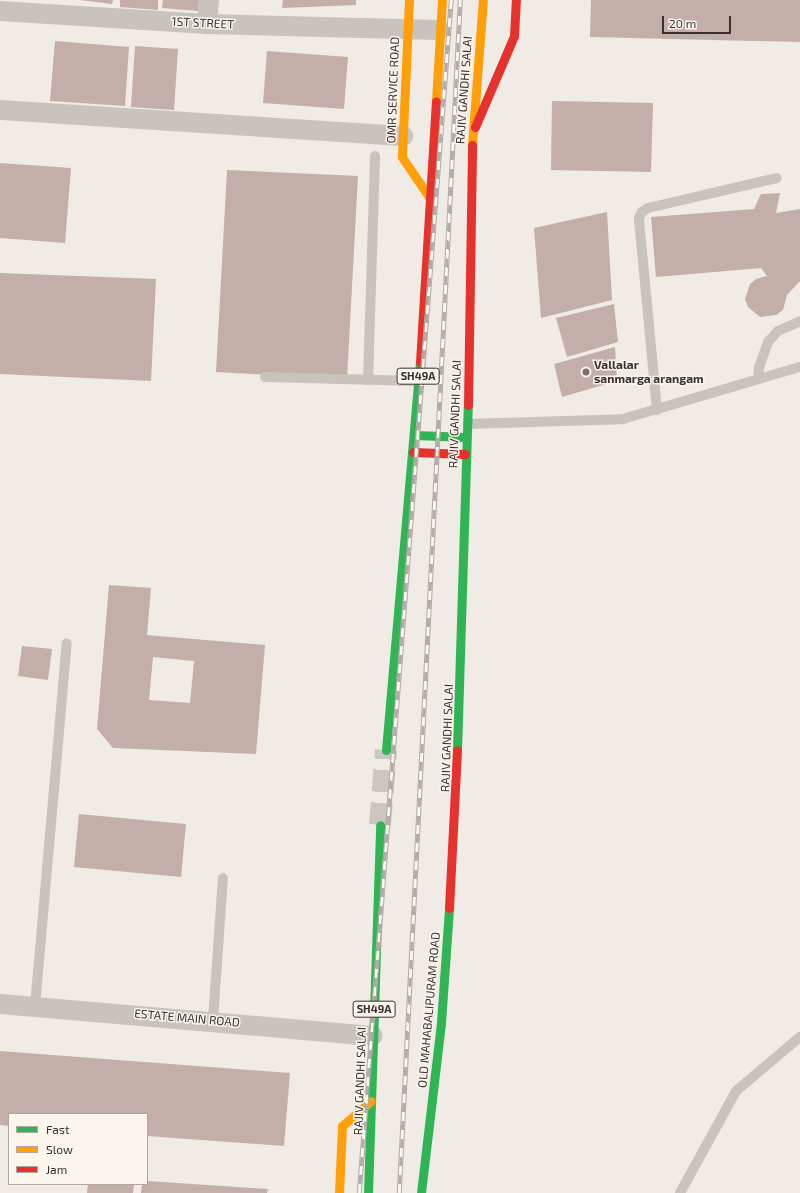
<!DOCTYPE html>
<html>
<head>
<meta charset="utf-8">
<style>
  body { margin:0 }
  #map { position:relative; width:800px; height:1193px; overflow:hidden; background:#f0ebe5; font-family:"Exo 2",sans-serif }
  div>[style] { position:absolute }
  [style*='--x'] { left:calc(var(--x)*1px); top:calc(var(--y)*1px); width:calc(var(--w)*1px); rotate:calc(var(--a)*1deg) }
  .building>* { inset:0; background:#c3afa7 }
  .primary-tunnel>* { height:22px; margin-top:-11px; transform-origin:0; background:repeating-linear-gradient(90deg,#ccc6c0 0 22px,transparent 0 33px) }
  .lane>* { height:10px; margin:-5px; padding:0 5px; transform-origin:5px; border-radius:5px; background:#c9c3be }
  .street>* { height:20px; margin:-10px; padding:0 10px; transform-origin:10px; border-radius:10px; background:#c9c3be }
  .fast>* { height:9px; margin:-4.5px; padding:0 4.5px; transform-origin:4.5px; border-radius:4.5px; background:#30b455 }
  .slow>* { height:9px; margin:-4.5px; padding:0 4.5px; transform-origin:4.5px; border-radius:4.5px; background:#ff9f0a }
  .jam>* { height:9px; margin:-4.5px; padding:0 4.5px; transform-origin:4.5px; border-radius:4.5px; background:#e5322d }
  .rail>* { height:4.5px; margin-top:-2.25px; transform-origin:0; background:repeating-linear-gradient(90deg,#fbf5ee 0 9px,#b1aca8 0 18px); box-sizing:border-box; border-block:1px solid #b1aca8 }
  .dots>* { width:11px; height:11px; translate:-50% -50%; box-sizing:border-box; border:2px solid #fbf5ee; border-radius:50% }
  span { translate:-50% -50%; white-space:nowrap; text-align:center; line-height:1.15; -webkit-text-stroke:3px #fbf5ee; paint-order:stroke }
  .shield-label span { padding:1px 3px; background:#fbf5ee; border:1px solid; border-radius:3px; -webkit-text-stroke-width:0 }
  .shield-label { font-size:11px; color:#3b302b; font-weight:700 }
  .street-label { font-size:12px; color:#3b302b }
  .poi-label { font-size:12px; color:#3b302b; font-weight:700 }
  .left { translate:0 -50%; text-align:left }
  .legend { position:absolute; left:8px; top:1113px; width:140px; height:72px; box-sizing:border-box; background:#fbf5ee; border:1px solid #aea6a0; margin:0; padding:5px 7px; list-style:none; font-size:12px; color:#3b302b }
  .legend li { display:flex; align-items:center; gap:8px; height:20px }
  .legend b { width:20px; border:1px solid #aea6a0 }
  .scale { position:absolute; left:662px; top:16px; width:69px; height:18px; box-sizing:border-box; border:2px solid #3b302b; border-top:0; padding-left:5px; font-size:12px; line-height:14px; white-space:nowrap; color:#3b302b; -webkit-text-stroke:3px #fbf5ee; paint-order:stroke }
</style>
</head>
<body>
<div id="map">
  <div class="building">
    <div style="clip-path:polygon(80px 0,113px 0,112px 4px)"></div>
    <div style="clip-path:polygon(120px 0,158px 0,158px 10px,120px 7px)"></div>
    <div style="clip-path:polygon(163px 0,199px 0,198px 11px,162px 8px)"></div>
    <div style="clip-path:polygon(283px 0,356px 0,356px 5px,282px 8px)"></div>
    <div style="clip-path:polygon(591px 0,800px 0,800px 42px,590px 37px)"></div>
    <div style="clip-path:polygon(55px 41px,129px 47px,125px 106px,50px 101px)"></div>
    <div style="clip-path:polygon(135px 46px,178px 49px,174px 110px,131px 107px)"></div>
    <div style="clip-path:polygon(267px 51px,348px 57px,344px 109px,263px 103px)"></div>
    <div style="clip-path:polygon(552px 101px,653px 103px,651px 172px,551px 170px)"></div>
    <div style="clip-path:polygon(0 163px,71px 168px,65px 243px,0 238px)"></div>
    <div style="clip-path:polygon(227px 170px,358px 176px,347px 379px,216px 372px)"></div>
    <div style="clip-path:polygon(780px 193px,776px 213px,800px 209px,800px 281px,787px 295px,783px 310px,776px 315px,760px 317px,748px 307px,745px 299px,750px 284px,756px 279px,767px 276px,761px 268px,656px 277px,651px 217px,754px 209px,761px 194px)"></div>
    <div style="clip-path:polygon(607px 212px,612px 300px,541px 318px,534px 228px)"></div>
    <div style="clip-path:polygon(0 273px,156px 279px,151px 381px,0 374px)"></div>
    <div style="clip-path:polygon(614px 304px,618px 342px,567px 357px,556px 318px)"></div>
    <div style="clip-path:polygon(615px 347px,617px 381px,562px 397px,554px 364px)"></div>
    <div style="clip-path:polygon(evenodd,109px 585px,151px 588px,147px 635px,265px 645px,256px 754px,113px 748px,97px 729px,109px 585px,153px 657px,194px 661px,190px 703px,149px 700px,153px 657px)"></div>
    <div style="clip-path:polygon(22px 646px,52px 649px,48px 680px,18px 676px)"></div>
    <div style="clip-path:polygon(79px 814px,186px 824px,181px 877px,74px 867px)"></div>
    <div style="clip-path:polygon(0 1051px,290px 1073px,284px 1146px,147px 1136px,147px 1114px,9px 1114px,9px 1126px,0 1125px)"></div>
    <div style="clip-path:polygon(147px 1181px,268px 1189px,267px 1193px,141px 1193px,142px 1184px,147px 1184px)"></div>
    <div style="clip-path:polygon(88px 1184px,134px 1184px,133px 1193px,87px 1193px)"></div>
  </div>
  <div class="primary-tunnel">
    <div style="--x:380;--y:825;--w:75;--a:-85.4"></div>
  </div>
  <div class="lane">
    <div style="--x:265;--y:377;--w:153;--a:1.5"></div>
    <div style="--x:758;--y:379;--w:12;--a:-85"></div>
    <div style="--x:759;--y:367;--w:27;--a:-70"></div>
    <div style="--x:768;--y:342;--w:15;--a:-48"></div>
    <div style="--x:778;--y:331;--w:24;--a:-24"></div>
    <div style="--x:368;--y:380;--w:224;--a:-88.2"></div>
    <div style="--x:657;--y:410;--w:193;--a:-95.4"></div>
    <div style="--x:639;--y:218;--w:7;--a:-63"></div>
    <div style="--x:642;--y:212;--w:7;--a:-34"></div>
    <div style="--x:648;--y:208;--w:132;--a:-13.1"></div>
    <div style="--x:468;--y:424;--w:155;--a:-1.8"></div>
    <div style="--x:623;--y:419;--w:184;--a:-16.4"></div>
    <div style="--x:35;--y:1006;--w:364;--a:-85"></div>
    <div style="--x:213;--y:1020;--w:142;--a:-86"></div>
    <div style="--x:680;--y:1193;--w:116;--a:-61.2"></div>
    <div style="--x:736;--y:1091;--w:84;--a:-40.2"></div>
  </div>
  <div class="street">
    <div style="--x:0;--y:11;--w:207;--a:3.6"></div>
    <div style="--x:207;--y:24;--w:233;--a:1.5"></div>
    <div style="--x:207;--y:24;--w:24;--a:-85"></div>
    <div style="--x:0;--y:110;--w:404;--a:3.7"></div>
    <div style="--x:0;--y:1004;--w:374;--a:4.9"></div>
  </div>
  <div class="fast">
    <div style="--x:415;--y:435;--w:51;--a:2.2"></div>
    <div style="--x:386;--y:750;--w:389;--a:-85"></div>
    <div style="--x:457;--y:750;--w:345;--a:-88.2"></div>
    <div style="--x:368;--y:1193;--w:368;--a:-88.1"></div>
    <div style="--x:421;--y:1193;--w:171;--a:-83.3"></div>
    <div style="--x:441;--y:1023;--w:115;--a:-86"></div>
  </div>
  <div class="slow">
    <div style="--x:409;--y:0;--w:157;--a:92.6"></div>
    <div style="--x:402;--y:157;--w:48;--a:56"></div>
    <div style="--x:436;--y:101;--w:101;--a:-86.6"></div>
    <div style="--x:472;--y:145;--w:145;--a:-85.7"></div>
    <div style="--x:339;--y:1193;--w:67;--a:-87.4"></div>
    <div style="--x:342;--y:1126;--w:38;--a:-41"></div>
  </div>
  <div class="jam">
    <div style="--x:475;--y:127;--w:99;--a:-66.8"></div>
    <div style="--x:514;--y:36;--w:36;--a:-87"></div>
    <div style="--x:420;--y:362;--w:261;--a:-86.5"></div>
    <div style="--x:468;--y:405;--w:260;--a:-89.1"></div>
    <div style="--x:413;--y:452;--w:52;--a:2.2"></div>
    <div style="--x:449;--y:908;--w:158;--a:-87.1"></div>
  </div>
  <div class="rail">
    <div style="--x:359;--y:1193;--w:1197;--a:-85.59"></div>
    <div style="--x:399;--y:1193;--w:1195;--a:-87.07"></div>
  </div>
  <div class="dots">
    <div style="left:586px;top:372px;background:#7a716c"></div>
  </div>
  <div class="shield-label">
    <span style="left:418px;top:376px">SH49A</span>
    <span style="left:374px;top:1009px">SH49A</span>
  </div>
  <div class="street-label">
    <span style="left:203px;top:23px;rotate:3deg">1ST STREET</span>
    <span style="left:393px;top:90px;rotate:-88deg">OMR SERVICE ROAD</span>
    <span style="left:464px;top:90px;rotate:-86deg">RAJIV GANDHI SALAI</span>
    <span style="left:455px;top:414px;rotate:-88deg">RAJIV GANDHI SALAI</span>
    <span style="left:447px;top:738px;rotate:-88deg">RAJIV GANDHI SALAI</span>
    <span style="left:429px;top:1010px;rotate:-85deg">OLD MAHABALIPURAM ROAD</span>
    <span style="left:187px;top:1018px;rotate:5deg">ESTATE MAIN ROAD</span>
    <span style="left:360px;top:1081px;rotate:-88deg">RAJIV GANDHI SALAI</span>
  </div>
  <div class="poi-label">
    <span class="left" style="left:594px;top:372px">Vallalar<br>sanmarga arangam</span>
  </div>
  <ul class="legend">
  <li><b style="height:5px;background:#30b455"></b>Fast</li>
  <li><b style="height:5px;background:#ff9f0a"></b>Slow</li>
  <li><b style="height:5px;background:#e5322d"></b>Jam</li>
  </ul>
  <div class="scale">20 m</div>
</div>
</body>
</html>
